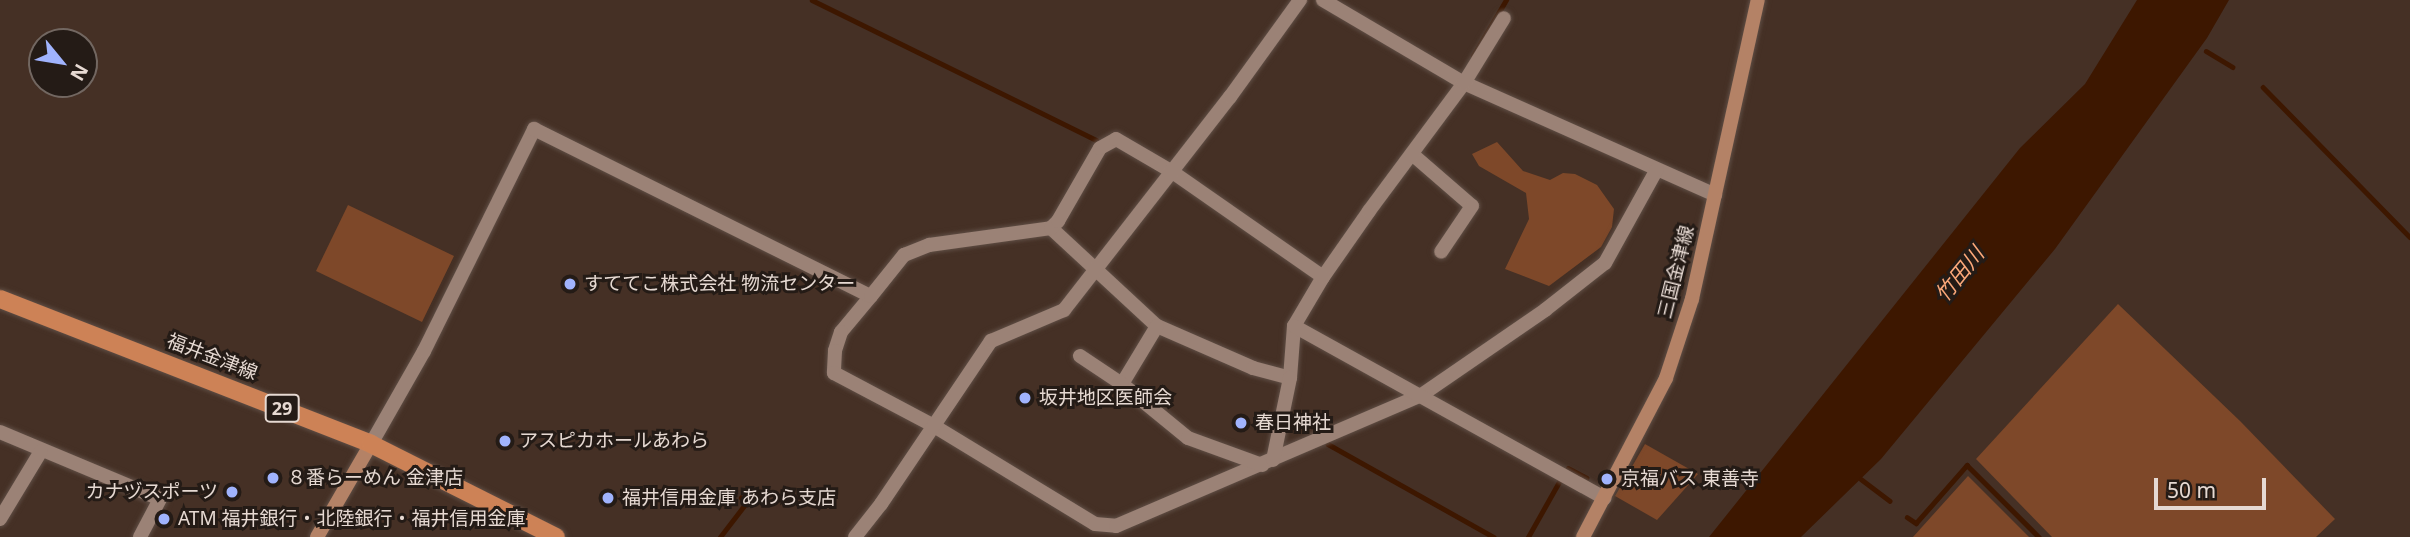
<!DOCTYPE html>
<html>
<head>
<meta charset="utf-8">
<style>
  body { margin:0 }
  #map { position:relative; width:2410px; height:537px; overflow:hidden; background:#453025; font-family:"Noto Sans","Noto Sans JP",sans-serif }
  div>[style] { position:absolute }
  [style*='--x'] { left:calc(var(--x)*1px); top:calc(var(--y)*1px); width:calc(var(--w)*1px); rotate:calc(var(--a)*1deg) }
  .green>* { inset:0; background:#7e4829 }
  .water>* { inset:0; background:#3d1700 }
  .stream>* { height:4.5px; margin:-2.25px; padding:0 2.25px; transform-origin:2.25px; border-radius:2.25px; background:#3d1700 }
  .roads { filter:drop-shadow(0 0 2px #5f4e45) drop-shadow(0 0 2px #5f4e45) }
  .minor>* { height:14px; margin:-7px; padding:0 7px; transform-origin:7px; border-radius:7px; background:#9b8276 }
  .secondary>* { height:14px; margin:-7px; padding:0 7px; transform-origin:7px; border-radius:7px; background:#b48266 }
  .primary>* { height:18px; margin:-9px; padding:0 9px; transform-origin:9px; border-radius:9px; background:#cd8256 }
  .dots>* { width:19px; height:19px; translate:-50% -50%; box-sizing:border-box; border:4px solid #241b16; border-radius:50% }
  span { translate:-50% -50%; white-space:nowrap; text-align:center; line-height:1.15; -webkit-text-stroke:6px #241b16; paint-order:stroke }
  .shield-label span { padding:2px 5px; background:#241b16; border:2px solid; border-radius:5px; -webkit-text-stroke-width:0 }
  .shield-label { font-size:18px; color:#e6d9d2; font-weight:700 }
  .street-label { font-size:19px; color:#e6d9d2 }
  .poi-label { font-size:19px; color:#e6d9d2 }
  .left { translate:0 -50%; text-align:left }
  .right { translate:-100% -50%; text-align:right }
  .water-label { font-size:21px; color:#fca879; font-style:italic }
  .north { position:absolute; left:28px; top:28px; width:70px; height:70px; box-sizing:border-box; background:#241b16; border:2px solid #726761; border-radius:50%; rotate:120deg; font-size:19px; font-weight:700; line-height:28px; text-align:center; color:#e6d9d2 }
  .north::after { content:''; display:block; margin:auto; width:24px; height:32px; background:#a0b3fd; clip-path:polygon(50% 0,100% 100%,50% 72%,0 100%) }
  .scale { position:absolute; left:2154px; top:478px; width:112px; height:32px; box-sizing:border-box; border:4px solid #e6d9d2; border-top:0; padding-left:9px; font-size:21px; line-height:24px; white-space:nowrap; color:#e6d9d2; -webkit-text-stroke:5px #241b16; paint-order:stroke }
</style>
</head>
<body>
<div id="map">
  <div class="green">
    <div style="clip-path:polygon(1497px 142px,1523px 171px,1550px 180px,1563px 173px,1575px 174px,1597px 185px,1614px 209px,1612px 227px,1601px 247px,1549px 286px,1505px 269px,1529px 219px,1526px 193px,1479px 166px,1472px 154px)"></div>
    <div style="clip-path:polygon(348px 205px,454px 256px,422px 322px,316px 271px)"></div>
    <div style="clip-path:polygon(2118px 304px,2240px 421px,2335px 519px,2316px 537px,2052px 537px,1976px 459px)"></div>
    <div style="clip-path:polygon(1645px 444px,1698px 474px,1657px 520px,1615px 496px)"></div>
    <div style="clip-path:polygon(1968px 476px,2029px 537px,1913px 537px)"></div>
  </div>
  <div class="water">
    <div style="clip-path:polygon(2137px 0,2229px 0,2207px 38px,2055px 249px,1881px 459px,1801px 537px,1709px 537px,2020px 148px,2085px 84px)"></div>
  </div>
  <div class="stream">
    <div style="--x:812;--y:0;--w:317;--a:26.2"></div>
    <div style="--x:2206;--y:51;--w:31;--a:31"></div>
    <div style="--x:1473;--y:56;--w:65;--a:-59.5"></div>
    <div style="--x:2263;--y:87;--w:210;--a:45.6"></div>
    <div style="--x:1328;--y:444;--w:190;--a:29.3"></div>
    <div style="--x:1568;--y:468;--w:21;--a:28"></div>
    <div style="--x:1861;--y:479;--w:36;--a:37"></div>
    <div style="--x:1907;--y:517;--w:11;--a:34"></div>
    <div style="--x:1916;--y:523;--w:77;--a:-48.7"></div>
    <div style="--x:1967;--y:465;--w:102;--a:45"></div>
    <div style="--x:720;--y:537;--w:44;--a:-52.4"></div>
    <div style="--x:747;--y:502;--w:7;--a:-146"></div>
    <div style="--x:1528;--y:537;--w:63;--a:-60.6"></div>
  </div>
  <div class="roads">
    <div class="minor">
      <div style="--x:1323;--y:0;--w:164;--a:30.5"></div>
      <div style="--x:1464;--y:83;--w:275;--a:24"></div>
      <div style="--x:1412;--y:154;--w:79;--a:40.9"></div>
      <div style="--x:1472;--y:206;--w:55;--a:124"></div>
      <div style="--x:1051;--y:228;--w:144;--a:42.8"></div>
      <div style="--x:1157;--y:326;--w:105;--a:23.6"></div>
      <div style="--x:1253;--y:368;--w:38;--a:15"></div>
      <div style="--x:1290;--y:378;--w:52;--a:-85.6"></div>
      <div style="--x:1294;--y:326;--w:57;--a:-59.4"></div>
      <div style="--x:1323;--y:277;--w:80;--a:-55.1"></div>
      <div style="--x:1369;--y:211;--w:159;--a:-53.4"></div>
      <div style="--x:1464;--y:83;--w:76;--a:-58.4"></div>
      <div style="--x:871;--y:296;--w:47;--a:129.8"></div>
      <div style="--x:841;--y:332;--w:20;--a:108"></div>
      <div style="--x:835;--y:351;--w:22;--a:93"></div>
      <div style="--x:834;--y:373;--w:113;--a:27.9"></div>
      <div style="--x:934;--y:426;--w:188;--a:31.3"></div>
      <div style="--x:1095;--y:524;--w:21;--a:5"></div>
      <div style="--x:1116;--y:526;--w:331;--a:-23.2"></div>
      <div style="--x:1420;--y:396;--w:152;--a:-34.5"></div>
      <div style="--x:1545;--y:310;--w:76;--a:-38.1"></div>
      <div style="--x:1605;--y:263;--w:107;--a:-61"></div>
      <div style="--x:1157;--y:326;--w:68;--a:121.1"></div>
      <div style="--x:1122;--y:384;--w:85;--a:39.3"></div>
      <div style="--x:1188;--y:438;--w:79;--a:20"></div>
      <div style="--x:1294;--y:326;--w:355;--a:29"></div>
      <div style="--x:1080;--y:356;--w:50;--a:33.7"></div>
      <div style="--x:0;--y:432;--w:173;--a:22.7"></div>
      <div style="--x:160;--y:499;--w:43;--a:117.8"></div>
      <div style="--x:371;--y:444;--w:107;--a:-60.3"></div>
      <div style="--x:424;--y:351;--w:248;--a:-63.6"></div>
      <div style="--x:534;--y:129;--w:376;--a:26.4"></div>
      <div style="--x:871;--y:296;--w:53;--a:-51.2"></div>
      <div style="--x:904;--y:255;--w:27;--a:-22"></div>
      <div style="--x:929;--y:245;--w:123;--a:-7.9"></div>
      <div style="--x:1051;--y:228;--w:10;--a:-45"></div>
      <div style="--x:1058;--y:221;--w:84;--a:-60.1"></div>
      <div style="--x:1100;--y:148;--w:18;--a:-29"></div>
      <div style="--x:1116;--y:139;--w:64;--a:30.2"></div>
      <div style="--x:1171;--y:171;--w:185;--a:34.9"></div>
      <div style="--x:1273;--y:460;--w:84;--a:-78.3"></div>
      <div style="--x:0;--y:519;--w:79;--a:-58.9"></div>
      <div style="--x:855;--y:537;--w:42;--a:-51.8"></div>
      <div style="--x:881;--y:504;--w:197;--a:-56"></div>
      <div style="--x:991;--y:341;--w:79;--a:-23"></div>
      <div style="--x:1064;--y:310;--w:270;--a:-52.1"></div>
      <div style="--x:1230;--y:97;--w:120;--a:-54.2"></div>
    </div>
    <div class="secondary">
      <div style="--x:317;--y:537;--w:108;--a:-59.9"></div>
      <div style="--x:1583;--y:537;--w:179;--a:-62.4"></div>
      <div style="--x:1666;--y:378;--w:83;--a:-71.8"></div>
      <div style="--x:1692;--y:299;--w:306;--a:-77.6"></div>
    </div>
    <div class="primary">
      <div style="--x:0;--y:299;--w:398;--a:21.3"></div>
      <div style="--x:371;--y:444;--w:207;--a:26.7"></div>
    </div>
  </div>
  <div class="dots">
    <div style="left:570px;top:284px;background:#a0b3fd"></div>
    <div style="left:1025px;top:398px;background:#a0b3fd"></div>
    <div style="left:1241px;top:423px;background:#a0b3fd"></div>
    <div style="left:505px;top:441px;background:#a0b3fd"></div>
    <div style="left:273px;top:478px;background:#a0b3fd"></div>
    <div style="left:1607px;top:479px;background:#a0b3fd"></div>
    <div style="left:232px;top:492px;background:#a0b3fd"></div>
    <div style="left:608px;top:498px;background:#a0b3fd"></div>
    <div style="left:164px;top:519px;background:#a0b3fd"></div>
  </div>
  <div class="shield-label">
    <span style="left:282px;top:408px">29</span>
  </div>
  <div class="street-label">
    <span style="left:1676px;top:272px;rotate:-76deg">三国金津線</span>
    <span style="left:212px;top:357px;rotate:21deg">福井金津線</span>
  </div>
  <div class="poi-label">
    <span class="left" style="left:584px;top:284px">すててこ株式会社 物流センター</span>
    <span class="left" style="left:1039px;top:398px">坂井地区医師会</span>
    <span class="left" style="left:1255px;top:423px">春日神社</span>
    <span class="left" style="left:519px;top:441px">アスピカホールあわら</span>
    <span class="left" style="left:287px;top:478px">８番らーめん 金津店</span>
    <span class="left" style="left:1621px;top:479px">京福バス 東善寺</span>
    <span class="right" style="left:218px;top:492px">カナヅスポーツ</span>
    <span class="left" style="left:622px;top:498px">福井信用金庫 あわら支店</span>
    <span class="left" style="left:178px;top:519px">ATM 福井銀行・北陸銀行・福井信用金庫</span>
  </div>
  <div class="water-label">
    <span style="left:1959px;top:274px;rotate:-51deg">竹田川</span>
  </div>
  <div class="north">N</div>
  <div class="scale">50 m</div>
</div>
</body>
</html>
